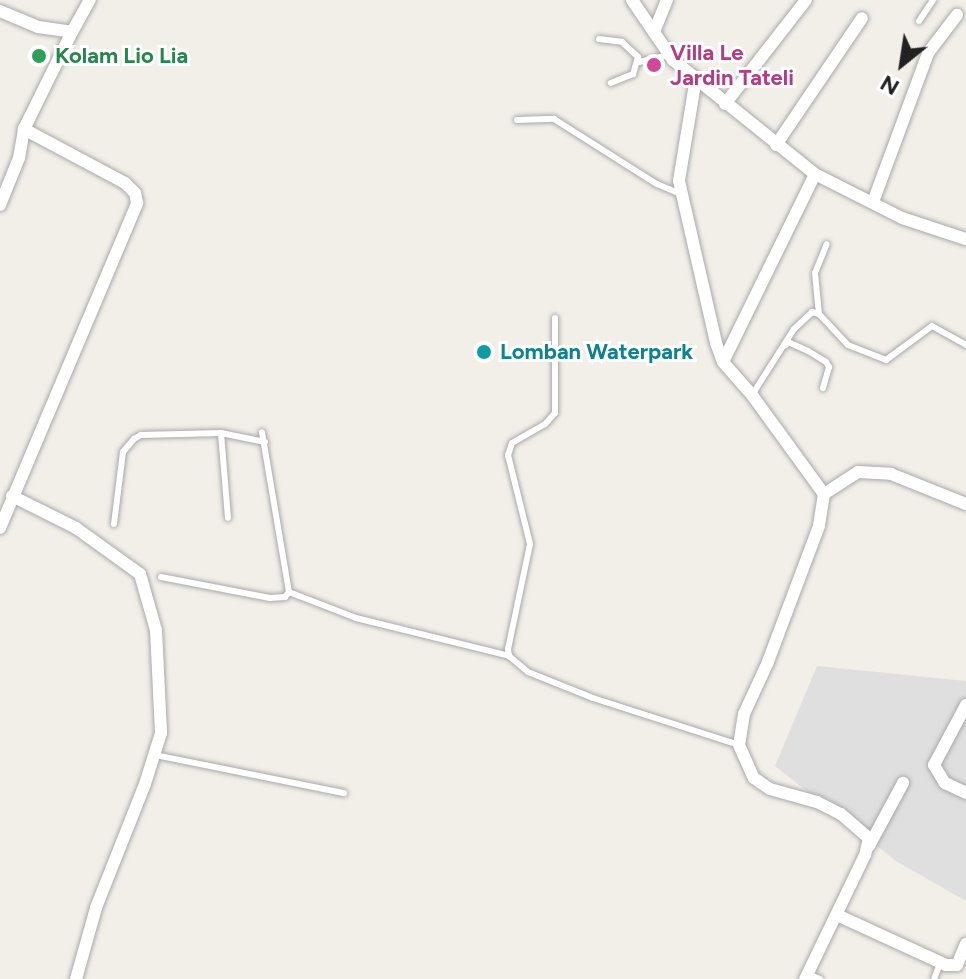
<!DOCTYPE html>
<html>
<head>
<meta charset="utf-8">
<style>
  body { margin:0 }
  #map { position:relative; width:966px; height:979px; overflow:hidden; background:#f2efe9; font-family:Figtree,sans-serif }
  div>[style] { position:absolute }
  [style*='--x'] { left:calc(var(--x)*1px); top:calc(var(--y)*1px); width:calc(var(--w)*1px); rotate:calc(var(--a)*1deg) }
  .residential>* { inset:0; background:#e0dfdf }
  .roads { filter:drop-shadow(0 0 2px #a9a9a9) drop-shadow(0 0 2px #a9a9a9) }
  .service>* { height:6px; margin:-3px; padding:0 3px; transform-origin:3px; border-radius:3px; background:#fff }
  .minor>* { height:12px; margin:-6px; padding:0 6px; transform-origin:6px; border-radius:6px; background:#fff }
  .dots>* { width:22px; height:22px; translate:-50% -50%; box-sizing:border-box; border:4px solid #fff; border-radius:50% }
  span { translate:-50% -50%; white-space:nowrap; text-align:center; line-height:1.15; -webkit-text-stroke:6px #fff; paint-order:stroke }
  .hotel-label { font-size:22px; color:#b23c85; font-weight:700 }
  .left { translate:0 -50%; text-align:left }
  .leisure-label { font-size:22px; color:#27864d; font-weight:700 }
  .culture-label { font-size:22px; color:#0d838f; font-weight:700 }
  .north { position:absolute; left:862px; top:24px; width:80px; height:80px; -webkit-text-stroke:6px #fff; paint-order:stroke; rotate:210deg; font-size:22px; font-weight:700; line-height:32px; text-align:center; color:#222 }
  .north::after { content:''; display:block; margin:auto; width:28px; height:36px; background:#222; clip-path:polygon(50% 0,100% 100%,50% 72%,0 100%) }
</style>
</head>
<body>
<div id="map">
  <div class="residential">
    <div style="clip-path:polygon(817px 666px,966px 681px,966px 901px,896px 861px,775px 766px)"></div>
  </div>
  <div class="roads">
    <div class="service">
      <div style="--x:919;--y:21;--w:25;--a:-56"></div>
      <div style="--x:599;--y:39;--w:23;--a:7"></div>
      <div style="--x:622;--y:42;--w:22;--a:43"></div>
      <div style="--x:638;--y:57;--w:18;--a:106"></div>
      <div style="--x:633;--y:74;--w:24;--a:158"></div>
      <div style="--x:639;--y:62;--w:31;--a:-13"></div>
      <div style="--x:517;--y:120;--w:37;--a:-2"></div>
      <div style="--x:554;--y:119;--w:122;--a:32.3"></div>
      <div style="--x:657;--y:184;--w:25;--a:23"></div>
      <div style="--x:819;--y:314;--w:41;--a:-95.6"></div>
      <div style="--x:815;--y:273;--w:31;--a:-68"></div>
      <div style="--x:555;--y:318;--w:95;--a:90"></div>
      <div style="--x:555;--y:413;--w:15;--a:132"></div>
      <div style="--x:545;--y:424;--w:38;--a:150"></div>
      <div style="--x:512;--y:443;--w:13;--a:108"></div>
      <div style="--x:508;--y:455;--w:92;--a:76.1"></div>
      <div style="--x:530;--y:544;--w:107;--a:101.8"></div>
      <div style="--x:508;--y:649;--w:7;--a:82"></div>
      <div style="--x:509;--y:656;--w:25;--a:40"></div>
      <div style="--x:528;--y:672;--w:70;--a:21.8"></div>
      <div style="--x:593;--y:698;--w:153;--a:17.8"></div>
      <div style="--x:786;--y:345;--w:4;--a:-56"></div>
      <div style="--x:788;--y:342;--w:22;--a:24"></div>
      <div style="--x:808;--y:351;--w:21;--a:31"></div>
      <div style="--x:826;--y:362;--w:6;--a:59"></div>
      <div style="--x:829;--y:367;--w:22;--a:106"></div>
      <div style="--x:752;--y:395;--w:78;--a:-57.5"></div>
      <div style="--x:794;--y:329;--w:25;--a:-43"></div>
      <div style="--x:812;--y:312;--w:7;--a:16"></div>
      <div style="--x:819;--y:314;--w:42;--a:46.9"></div>
      <div style="--x:848;--y:345;--w:41;--a:21.5"></div>
      <div style="--x:886;--y:360;--w:57;--a:-36.5"></div>
      <div style="--x:932;--y:326;--w:39;--a:29"></div>
      <div style="--x:221;--y:433;--w:85;--a:85.3"></div>
      <div style="--x:114;--y:524;--w:73;--a:-82.9"></div>
      <div style="--x:123;--y:452;--w:17;--a:-50"></div>
      <div style="--x:134;--y:439;--w:8;--a:-30"></div>
      <div style="--x:141;--y:435;--w:80;--a:-1.4"></div>
      <div style="--x:221;--y:433;--w:45;--a:11.6"></div>
      <div style="--x:161;--y:577;--w:111;--a:10.9"></div>
      <div style="--x:270;--y:598;--w:15;--a:-4"></div>
      <div style="--x:285;--y:597;--w:6;--a:-51"></div>
      <div style="--x:289;--y:592;--w:162;--a:-99.6"></div>
      <div style="--x:289;--y:592;--w:72;--a:21.2"></div>
      <div style="--x:356;--y:618;--w:158;--a:13.9"></div>
      <div style="--x:155;--y:755;--w:193;--a:11.4"></div>
      <div style="--x:808;--y:974;--w:13;--a:23"></div>
      <div style="--x:934;--y:979;--w:17;--a:-69"></div>
    </div>
    <div class="minor">
      <div style="--x:632;--y:0;--w:73;--a:55.7"></div>
      <div style="--x:673;--y:60;--w:182;--a:38.8"></div>
      <div style="--x:815;--y:174;--w:97;--a:26.8"></div>
      <div style="--x:902;--y:218;--w:67;--a:18.2"></div>
      <div style="--x:0;--y:11;--w:41;--a:22.8"></div>
      <div style="--x:38;--y:27;--w:34;--a:8"></div>
      <div style="--x:72;--y:32;--w:37;--a:-61"></div>
      <div style="--x:654;--y:32;--w:35;--a:-68"></div>
      <div style="--x:696;--y:78;--w:104;--a:99.4"></div>
      <div style="--x:679;--y:181;--w:166;--a:77.1"></div>
      <div style="--x:716;--y:343;--w:20;--a:70"></div>
      <div style="--x:723;--y:362;--w:44;--a:48.7"></div>
      <div style="--x:752;--y:395;--w:122;--a:54"></div>
      <div style="--x:824;--y:494;--w:32;--a:99"></div>
      <div style="--x:819;--y:526;--w:145;--a:110.6"></div>
      <div style="--x:768;--y:662;--w:57;--a:114.8"></div>
      <div style="--x:744;--y:714;--w:31;--a:99"></div>
      <div style="--x:739;--y:745;--w:36;--a:66"></div>
      <div style="--x:754;--y:778;--w:19;--a:35"></div>
      <div style="--x:770;--y:789;--w:49;--a:15.5"></div>
      <div style="--x:817;--y:802;--w:27;--a:27"></div>
      <div style="--x:841;--y:814;--w:37;--a:41"></div>
      <div style="--x:869;--y:838;--w:17;--a:103"></div>
      <div style="--x:865;--y:855;--w:138;--a:115.8"></div>
      <div style="--x:725;--y:104;--w:132;--a:-52.1"></div>
      <div style="--x:776;--y:145;--w:153;--a:-55.9"></div>
      <div style="--x:873;--y:202;--w:159;--a:-69.7"></div>
      <div style="--x:928;--y:53;--w:48;--a:-52.7"></div>
      <div style="--x:0;--y:205;--w:51;--a:-68"></div>
      <div style="--x:19;--y:158;--w:29;--a:-80"></div>
      <div style="--x:24;--y:129;--w:108;--a:-63.7"></div>
      <div style="--x:723;--y:362;--w:209;--a:-63.9"></div>
      <div style="--x:824;--y:494;--w:40;--a:-32.9"></div>
      <div style="--x:858;--y:472;--w:33;--a:3"></div>
      <div style="--x:891;--y:474;--w:81;--a:21.8"></div>
      <div style="--x:12;--y:496;--w:72;--a:26.6"></div>
      <div style="--x:76;--y:528;--w:79;--a:35.7"></div>
      <div style="--x:140;--y:574;--w:58;--a:74.1"></div>
      <div style="--x:156;--y:630;--w:103;--a:87.2"></div>
      <div style="--x:161;--y:733;--w:53;--a:107.4"></div>
      <div style="--x:145;--y:784;--w:133;--a:111.6"></div>
      <div style="--x:96;--y:908;--w:74;--a:105.7"></div>
      <div style="--x:0;--y:528;--w:353;--a:-67.1"></div>
      <div style="--x:137;--y:203;--w:10;--a:-101"></div>
      <div style="--x:135;--y:193;--w:14;--a:-135"></div>
      <div style="--x:125;--y:183;--w:115;--a:-151.9"></div>
      <div style="--x:966;--y:705;--w:68;--a:118.1"></div>
      <div style="--x:934;--y:765;--w:21;--a:59"></div>
      <div style="--x:945;--y:783;--w:23;--a:25"></div>
      <div style="--x:869;--y:846;--w:72;--a:-61.6"></div>
      <div style="--x:837;--y:915;--w:120;--a:24.6"></div>
      <div style="--x:946;--y:965;--w:11;--a:0"></div>
      <div style="--x:957;--y:965;--w:23;--a:-67"></div>
    </div>
  </div>
  <div class="dots">
    <div style="left:39px;top:56px;background:#2e9e5b"></div>
    <div style="left:654px;top:65px;background:#d1479c"></div>
    <div style="left:484px;top:352px;background:#0f9aa8"></div>
  </div>
  <div class="hotel-label">
    <span class="left" style="left:670px;top:65px">Villa Le<br>Jardin Tateli</span>
  </div>
  <div class="leisure-label">
    <span class="left" style="left:55px;top:56px">Kolam Lio Lia</span>
  </div>
  <div class="culture-label">
    <span class="left" style="left:500px;top:352px">Lomban Waterpark</span>
  </div>
  <div class="north">N</div>
</div>
</body>
</html>
